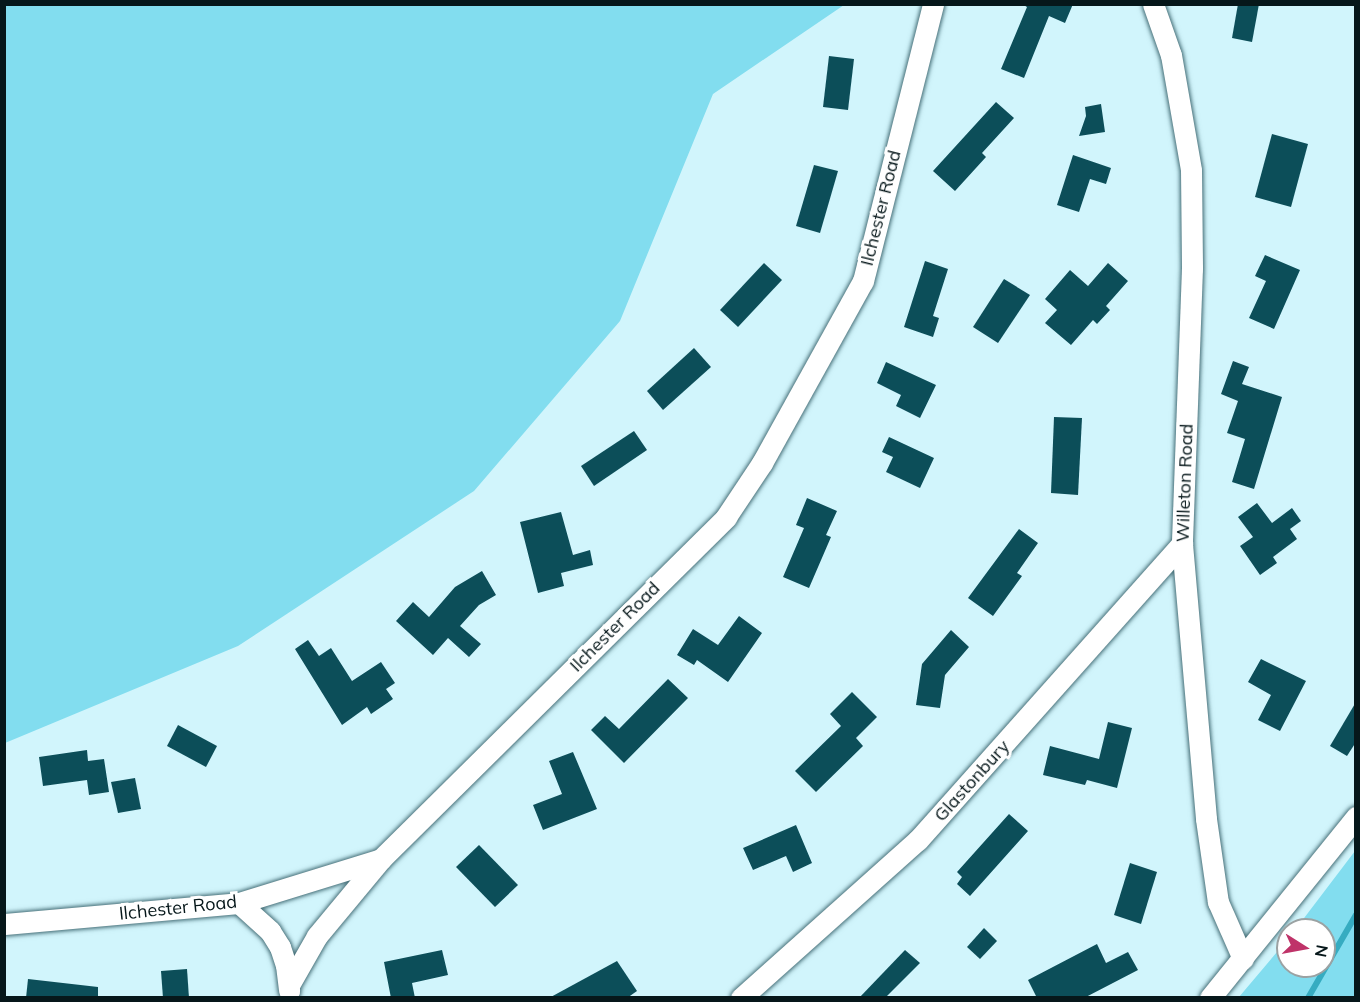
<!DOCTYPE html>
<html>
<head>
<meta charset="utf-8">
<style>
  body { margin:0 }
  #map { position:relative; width:1360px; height:1002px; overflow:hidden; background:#d1f5fc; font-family:Mulish,sans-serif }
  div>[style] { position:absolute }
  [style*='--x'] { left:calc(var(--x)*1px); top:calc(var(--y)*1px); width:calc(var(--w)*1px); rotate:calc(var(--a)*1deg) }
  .green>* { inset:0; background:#82ddef }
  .stream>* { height:6px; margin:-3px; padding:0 3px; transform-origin:3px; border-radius:3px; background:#36acc1 }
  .building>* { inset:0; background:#0c4e59 }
  .roads { filter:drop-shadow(0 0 2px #477079) drop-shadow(0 0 2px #477079) }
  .minor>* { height:21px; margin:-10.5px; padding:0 10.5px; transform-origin:10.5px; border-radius:10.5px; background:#fff }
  span { translate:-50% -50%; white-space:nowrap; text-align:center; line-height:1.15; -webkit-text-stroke:6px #fff; paint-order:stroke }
  .street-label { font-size:18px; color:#06171a }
  .frame { position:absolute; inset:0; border:6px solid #06171a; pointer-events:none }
  .north { position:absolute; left:1276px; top:918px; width:60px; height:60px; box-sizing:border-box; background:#fff; border:2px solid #9ba2a3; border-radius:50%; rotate:101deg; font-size:16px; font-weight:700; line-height:24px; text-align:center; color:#06171a }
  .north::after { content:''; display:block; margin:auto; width:21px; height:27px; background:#bf3369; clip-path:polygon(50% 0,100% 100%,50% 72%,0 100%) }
</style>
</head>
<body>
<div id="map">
  <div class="green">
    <div style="clip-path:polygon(5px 4px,844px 4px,844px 5px,713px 94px,620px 321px,474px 491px,238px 646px,5px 743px)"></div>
    <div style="clip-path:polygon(1355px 851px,1355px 997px,1239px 997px,1288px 939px,1288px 966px,1324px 966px,1324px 930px,1295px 930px)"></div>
  </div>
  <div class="stream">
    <div style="--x:1308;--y:998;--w:96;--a:-60"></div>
  </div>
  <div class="building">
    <div style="clip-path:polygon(1022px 4px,1073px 4px,1065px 23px,1049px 16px,1024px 78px,1001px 69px,1027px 7px)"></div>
    <div style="clip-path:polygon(1238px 4px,1259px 4px,1252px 42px,1232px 38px)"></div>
    <div style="clip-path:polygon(829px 56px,854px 59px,848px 110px,823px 107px)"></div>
    <div style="clip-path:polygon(996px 102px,1014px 118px,982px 153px,986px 157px,955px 191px,933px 171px)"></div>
    <div style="clip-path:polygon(1101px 104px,1105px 132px,1079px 136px,1086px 116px,1085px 107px)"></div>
    <div style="clip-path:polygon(1272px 134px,1308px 144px,1291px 207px,1255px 197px)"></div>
    <div style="clip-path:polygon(1073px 155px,1111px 168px,1106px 184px,1090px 179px,1079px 212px,1057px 205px)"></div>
    <div style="clip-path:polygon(814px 165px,838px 171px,820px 233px,796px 226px)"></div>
    <div style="clip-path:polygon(1265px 255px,1300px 270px,1274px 329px,1249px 318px,1266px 281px,1255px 276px)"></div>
    <div style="clip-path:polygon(925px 261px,948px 269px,933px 316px,939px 318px,933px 337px,904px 327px)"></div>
    <div style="clip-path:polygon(764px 263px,782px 280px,738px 327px,720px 310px)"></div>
    <div style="clip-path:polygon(1108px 263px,1128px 281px,1106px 306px,1110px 310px,1097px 324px,1093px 320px,1071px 345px,1045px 323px,1057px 310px,1045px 299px,1070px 270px,1088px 286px)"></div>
    <div style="clip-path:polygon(1004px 279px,1030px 295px,998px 343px,973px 327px)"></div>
    <div style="clip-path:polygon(694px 348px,711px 367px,663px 410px,647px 391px)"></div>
    <div style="clip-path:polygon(1233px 361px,1249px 367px,1242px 384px,1282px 397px,1254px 489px,1232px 482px,1245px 439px,1227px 433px,1238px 401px,1221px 394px)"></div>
    <div style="clip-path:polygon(886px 362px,936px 385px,920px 418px,896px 406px,901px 395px,877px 383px)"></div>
    <div style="clip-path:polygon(1054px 417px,1082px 418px,1078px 495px,1051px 493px)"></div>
    <div style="clip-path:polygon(634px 431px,647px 450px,594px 486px,581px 466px)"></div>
    <div style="clip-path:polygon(889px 437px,934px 458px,920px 488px,886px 472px,893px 457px,882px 452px)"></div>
    <div style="clip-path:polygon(807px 498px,837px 511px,826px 535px,831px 537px,809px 588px,783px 577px,804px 528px,796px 525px)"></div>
    <div style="clip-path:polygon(1257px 503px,1272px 523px,1292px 508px,1301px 521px,1290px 529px,1297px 539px,1273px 557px,1277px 563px,1260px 575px,1240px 546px,1253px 537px,1238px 517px)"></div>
    <div style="clip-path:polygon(561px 512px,573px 555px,590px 550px,593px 565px,561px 573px,564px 586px,538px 593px,520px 522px)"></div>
    <div style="clip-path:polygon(1019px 529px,1038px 543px,1017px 573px,1022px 576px,993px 616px,968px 598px)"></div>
    <div style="clip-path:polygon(482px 571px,496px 595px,479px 605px,460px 626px,481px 644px,469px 657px,448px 638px,433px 655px,396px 621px,413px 602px,429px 617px,455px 587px)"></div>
    <div style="clip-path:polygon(739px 616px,762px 633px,728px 682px,697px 660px,694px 665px,677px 655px,693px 629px,718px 645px)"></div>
    <div style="clip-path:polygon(951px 630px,969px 647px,945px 675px,940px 708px,916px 705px,922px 664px)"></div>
    <div style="clip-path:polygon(308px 640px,319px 656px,331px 648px,352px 681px,381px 662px,395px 683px,386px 689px,393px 699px,371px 714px,367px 707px,342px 725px,295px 649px)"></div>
    <div style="clip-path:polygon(1261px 659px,1306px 681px,1280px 731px,1258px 720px,1271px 695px,1248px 682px)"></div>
    <div style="clip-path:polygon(668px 679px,688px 698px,624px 763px,591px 730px,605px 716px,619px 729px)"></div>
    <div style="clip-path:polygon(852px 692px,877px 717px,856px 738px,863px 746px,816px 792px,795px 771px,841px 726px,830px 714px)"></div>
    <div style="clip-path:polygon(1356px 702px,1356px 742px,1347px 756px,1330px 746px)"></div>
    <div style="clip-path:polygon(1108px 722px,1132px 728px,1117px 788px,1087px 780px,1085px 785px,1043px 775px,1050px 746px,1099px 759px)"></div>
    <div style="clip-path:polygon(178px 725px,217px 746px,206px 767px,167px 746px)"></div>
    <div style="clip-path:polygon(87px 750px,88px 761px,104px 759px,109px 792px,89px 795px,87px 780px,43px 786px,39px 757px)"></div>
    <div style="clip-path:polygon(573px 752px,597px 809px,543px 830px,533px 805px,562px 794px,549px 761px)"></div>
    <div style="clip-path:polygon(135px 778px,141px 809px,118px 813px,111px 782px)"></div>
    <div style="clip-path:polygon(1009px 814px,1028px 831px,970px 896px,957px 884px,962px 877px,957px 872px)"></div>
    <div style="clip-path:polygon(796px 825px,812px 863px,793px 872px,786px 856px,753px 870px,743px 848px)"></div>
    <div style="clip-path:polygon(479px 845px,518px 885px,495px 907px,456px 867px)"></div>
    <div style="clip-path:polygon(1130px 863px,1157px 872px,1141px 924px,1114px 915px)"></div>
    <div style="clip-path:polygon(984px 928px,997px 941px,980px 959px,967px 947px)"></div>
    <div style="clip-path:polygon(1097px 944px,1106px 963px,1128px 952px,1138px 970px,1084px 998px,1037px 998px,1028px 980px)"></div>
    <div style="clip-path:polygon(442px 950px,448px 975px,412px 983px,415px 998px,391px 998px,384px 962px)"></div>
    <div style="clip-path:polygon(905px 950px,920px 963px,885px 998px,859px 998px)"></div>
    <div style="clip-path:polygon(617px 961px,637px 991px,627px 998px,549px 998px)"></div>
    <div style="clip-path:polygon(187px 969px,189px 998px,163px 998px,161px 971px)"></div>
    <div style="clip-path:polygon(28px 979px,98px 987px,98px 998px,26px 998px)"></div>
  </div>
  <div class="roads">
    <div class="minor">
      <div style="--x:1153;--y:4;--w:54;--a:70.6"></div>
      <div style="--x:1171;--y:55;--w:117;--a:80.1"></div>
      <div style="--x:1191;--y:170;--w:98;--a:89.4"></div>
      <div style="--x:1192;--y:268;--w:276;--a:92.1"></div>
      <div style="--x:1182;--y:544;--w:276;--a:85"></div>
      <div style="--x:1206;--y:819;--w:84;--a:81.8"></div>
      <div style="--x:1218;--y:902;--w:62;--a:66.3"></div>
      <div style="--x:239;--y:903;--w:42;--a:42.1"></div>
      <div style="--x:270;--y:931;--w:19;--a:58"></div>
      <div style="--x:280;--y:947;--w:19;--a:72"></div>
      <div style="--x:286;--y:965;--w:26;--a:83"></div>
      <div style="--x:4;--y:924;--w:236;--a:-5.1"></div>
      <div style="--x:239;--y:903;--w:149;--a:-17.2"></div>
      <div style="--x:381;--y:859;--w:486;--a:-44.7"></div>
      <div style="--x:726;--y:517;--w:65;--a:-56.3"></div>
      <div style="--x:762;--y:463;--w:208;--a:-61"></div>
      <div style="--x:863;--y:281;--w:286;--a:-75.8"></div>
      <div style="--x:289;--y:985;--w:56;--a:-60.3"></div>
      <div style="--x:317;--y:936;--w:99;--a:-50.3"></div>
      <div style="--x:741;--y:998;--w:237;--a:-41.8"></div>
      <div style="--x:918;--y:840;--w:397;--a:-48.3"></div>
      <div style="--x:1210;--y:998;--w:233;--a:-51.1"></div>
    </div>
  </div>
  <div class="street-label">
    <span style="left:881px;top:208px;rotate:-76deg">Ilchester Road</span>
    <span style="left:1185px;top:483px;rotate:-88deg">Willeton Road</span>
    <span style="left:615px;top:627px;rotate:-45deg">Ilchester Road</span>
    <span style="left:972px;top:781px;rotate:-48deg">Glastonbury</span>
    <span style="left:178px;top:908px;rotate:-6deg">Ilchester Road</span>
  </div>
  <div class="frame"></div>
  <div class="north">N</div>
</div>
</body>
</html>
